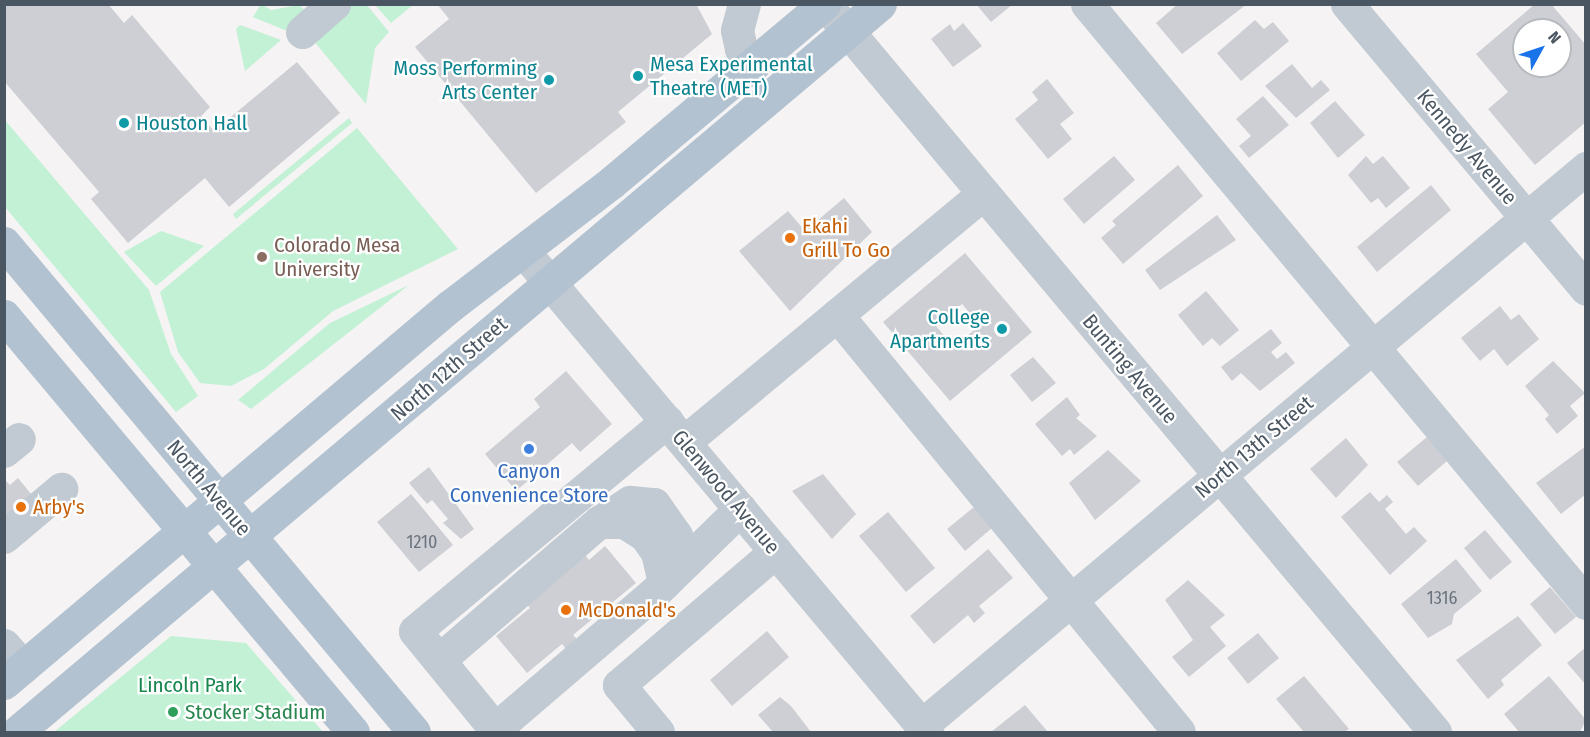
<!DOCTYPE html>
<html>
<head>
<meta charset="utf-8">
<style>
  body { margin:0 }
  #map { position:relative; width:1590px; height:737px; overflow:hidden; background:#f5f3f3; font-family:"Fira Sans Condensed",sans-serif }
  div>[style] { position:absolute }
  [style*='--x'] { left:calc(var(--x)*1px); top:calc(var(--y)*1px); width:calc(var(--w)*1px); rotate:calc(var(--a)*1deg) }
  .green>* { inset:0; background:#c3f1d5 }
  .building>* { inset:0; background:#cdcfd5 }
  .minor>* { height:33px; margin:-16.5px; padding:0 16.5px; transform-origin:16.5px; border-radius:16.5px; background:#c1cad2 }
  .major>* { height:33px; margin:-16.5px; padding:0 16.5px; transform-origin:16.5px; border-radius:16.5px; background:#b3c2d1 }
  .dots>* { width:16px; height:16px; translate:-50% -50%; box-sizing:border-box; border:3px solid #fff; border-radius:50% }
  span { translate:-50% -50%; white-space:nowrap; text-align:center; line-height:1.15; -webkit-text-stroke:4.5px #fff; paint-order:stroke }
  .number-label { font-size:18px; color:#6b747e }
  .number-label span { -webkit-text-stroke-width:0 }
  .culture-label { font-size:21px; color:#0d838f }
  .left { translate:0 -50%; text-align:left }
  .right { translate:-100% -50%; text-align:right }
  .street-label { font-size:21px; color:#4a5661 }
  .food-label { font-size:21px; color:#c56008 }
  .education-label { font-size:21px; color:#785e54 }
  .shop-label { font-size:21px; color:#366cbe }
  .park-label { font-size:21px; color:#17864f }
  .leisure-label { font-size:21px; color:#27864d }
  .frame { position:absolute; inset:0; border:6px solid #4a5661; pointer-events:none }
  .north { position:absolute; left:1512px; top:18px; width:60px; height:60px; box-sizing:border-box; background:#fff; border:2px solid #b7bbc0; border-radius:50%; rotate:50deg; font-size:16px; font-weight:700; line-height:24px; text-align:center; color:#4a5661 }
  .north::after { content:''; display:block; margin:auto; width:21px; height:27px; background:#1a73e8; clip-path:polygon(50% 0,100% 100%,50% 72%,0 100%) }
</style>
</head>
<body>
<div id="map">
  <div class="green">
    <div style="clip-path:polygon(261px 4px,271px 10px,299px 5px,311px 16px,292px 33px,253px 17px)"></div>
    <div style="clip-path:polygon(349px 5px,367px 5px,389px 32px,375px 48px,366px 104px,313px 40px)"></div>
    <div style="clip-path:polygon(375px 5px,413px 5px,391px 23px)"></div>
    <div style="clip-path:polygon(240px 25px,281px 40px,245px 71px,236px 29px)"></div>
    <div style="clip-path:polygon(349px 118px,352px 123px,236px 219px,233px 214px)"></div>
    <div style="clip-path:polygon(4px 119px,149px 290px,171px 354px,198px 396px,176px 412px,5px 207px)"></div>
    <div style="clip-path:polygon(357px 128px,458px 249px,333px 311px,264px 369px,231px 386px,200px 383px,178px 352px,160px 292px)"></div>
    <div style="clip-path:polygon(161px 231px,204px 246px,156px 286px,124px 252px)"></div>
    <div style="clip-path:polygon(409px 285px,251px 409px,238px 400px,330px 323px)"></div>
    <div style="clip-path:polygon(171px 636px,246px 643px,323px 732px,54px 732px)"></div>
  </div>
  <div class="building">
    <div style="clip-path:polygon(4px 4px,108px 4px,124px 23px,132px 15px,210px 107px,201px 116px,214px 131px,297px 62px,340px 113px,229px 207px,205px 178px,128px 243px,91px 199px,99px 192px,4px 81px)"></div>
    <div style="clip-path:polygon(437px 4px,696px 4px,712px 34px,618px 112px,626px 122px,536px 193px,415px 47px,449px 19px)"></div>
    <div style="clip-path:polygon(976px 4px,1013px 4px,991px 22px)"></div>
    <div style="clip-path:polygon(1178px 4px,1247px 4px,1182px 54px,1156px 23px)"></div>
    <div style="clip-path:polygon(evenodd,1535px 4px,1551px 4px,1586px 45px,1586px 122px,1535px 165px,1488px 109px,1508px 92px,1476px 54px,1535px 4px,1524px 30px,1560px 30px,1560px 66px,1524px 66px,1524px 30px)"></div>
    <div style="clip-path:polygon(1255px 20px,1264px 29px,1273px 22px,1289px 41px,1241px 81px,1217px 53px)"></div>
    <div style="clip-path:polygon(963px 23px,982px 46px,953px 67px,931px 39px,950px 24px,954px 31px)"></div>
    <div style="clip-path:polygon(1292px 64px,1312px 88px,1321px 80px,1330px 90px,1296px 118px,1265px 86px)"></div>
    <div style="clip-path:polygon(1047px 79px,1074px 113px,1060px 124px,1072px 139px,1048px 159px,1015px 119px,1038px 100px,1032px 92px)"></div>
    <div style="clip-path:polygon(1263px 96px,1289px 125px,1249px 158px,1239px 146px,1251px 136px,1236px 119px)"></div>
    <div style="clip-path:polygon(1335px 101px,1365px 135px,1338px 158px,1310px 123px)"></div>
    <div style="clip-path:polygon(1114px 156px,1135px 180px,1084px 224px,1063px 199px)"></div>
    <div style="clip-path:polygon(1366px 156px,1373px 164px,1383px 156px,1410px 188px,1386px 208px,1378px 198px,1371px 203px,1348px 175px)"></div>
    <div style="clip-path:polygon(1178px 165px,1203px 196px,1123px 264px,1101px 238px,1116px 225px,1112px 221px)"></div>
    <div style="clip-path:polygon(1431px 185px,1451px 210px,1377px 272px,1357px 247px)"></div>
    <div style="clip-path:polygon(844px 198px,872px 232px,790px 311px,739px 251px,788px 211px,805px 231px)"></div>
    <div style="clip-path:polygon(1217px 215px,1236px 240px,1160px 290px,1145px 270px)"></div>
    <div style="clip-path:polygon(evenodd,965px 253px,1032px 332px,950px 401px,883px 322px,965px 253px,962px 304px,980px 325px,954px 347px,936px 326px,962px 304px)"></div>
    <div style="clip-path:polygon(1206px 291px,1239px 330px,1220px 346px,1212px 338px,1203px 346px,1178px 315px)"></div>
    <div style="clip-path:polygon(1500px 306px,1511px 320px,1519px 314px,1539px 339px,1507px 366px,1494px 349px,1480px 361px,1461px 338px)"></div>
    <div style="clip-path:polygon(1271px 329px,1282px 343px,1271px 352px,1277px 359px,1286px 352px,1295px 363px,1260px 391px,1241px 373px,1232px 381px,1221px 367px)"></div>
    <div style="clip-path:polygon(1033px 357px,1056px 383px,1032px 402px,1010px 375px)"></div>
    <div style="clip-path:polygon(1553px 361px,1585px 393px,1570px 406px,1578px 416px,1557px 434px,1545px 419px,1549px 415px,1525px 386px)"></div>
    <div style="clip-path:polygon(566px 371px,612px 424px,580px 452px,572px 443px,516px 491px,485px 454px,540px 407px,534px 399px)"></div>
    <div style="clip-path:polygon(1067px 397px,1080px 415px,1076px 418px,1097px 436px,1074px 455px,1070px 449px,1062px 456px,1035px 424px)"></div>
    <div style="clip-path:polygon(1427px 437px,1447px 461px,1418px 486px,1397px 462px)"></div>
    <div style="clip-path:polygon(1346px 438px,1368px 465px,1336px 498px,1310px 469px)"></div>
    <div style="clip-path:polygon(1586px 446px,1586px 494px,1561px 514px,1536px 483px)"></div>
    <div style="clip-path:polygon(1108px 450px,1141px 481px,1095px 520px,1069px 483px)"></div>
    <div style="clip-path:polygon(429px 467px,474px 529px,461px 539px,443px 523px,448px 519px,432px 500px,427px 504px,409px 483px)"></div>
    <div style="clip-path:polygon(823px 474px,856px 514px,832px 539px,792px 491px)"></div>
    <div style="clip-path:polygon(18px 478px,40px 505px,4px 532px,4px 479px,10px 485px)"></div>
    <div style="clip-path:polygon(1370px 492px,1379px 502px,1387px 495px,1393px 502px,1385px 509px,1406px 534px,1414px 527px,1427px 541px,1390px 575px,1341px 517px)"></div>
    <div style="clip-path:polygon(411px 494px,453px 545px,419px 572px,377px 522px)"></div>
    <div style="clip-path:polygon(974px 507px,992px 528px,965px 551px,947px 529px)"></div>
    <div style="clip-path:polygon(888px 512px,935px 568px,906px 592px,859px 536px)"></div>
    <div style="clip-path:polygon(1485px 530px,1512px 562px,1490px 580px,1464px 548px)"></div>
    <div style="clip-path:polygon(605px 546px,636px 583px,573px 635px,578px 640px,567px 650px,562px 644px,527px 673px,496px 636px,530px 608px,524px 601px,583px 552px,589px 560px)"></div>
    <div style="clip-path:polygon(988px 549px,1013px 578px,979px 606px,985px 613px,974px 623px,968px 615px,934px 644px,910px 616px)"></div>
    <div style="clip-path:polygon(1456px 559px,1482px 591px,1454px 614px,1452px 624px,1428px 638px,1401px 604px)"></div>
    <div style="clip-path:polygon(1188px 580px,1225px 615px,1210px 627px,1226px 646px,1189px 677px,1172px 657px,1193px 640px,1165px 600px)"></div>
    <div style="clip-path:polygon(1550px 587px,1576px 617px,1555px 634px,1530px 604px)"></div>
    <div style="clip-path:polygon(1518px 616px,1542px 645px,1501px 680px,1504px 685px,1488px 699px,1456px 660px)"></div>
    <div style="clip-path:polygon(767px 631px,789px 657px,732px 706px,710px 680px)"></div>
    <div style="clip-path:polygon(1258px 633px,1279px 658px,1248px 684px,1227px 658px)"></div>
    <div style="clip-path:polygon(1586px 647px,1586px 685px,1567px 663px)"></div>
    <div style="clip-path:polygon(1304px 676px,1349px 729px,1344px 732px,1304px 732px,1276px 699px)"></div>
    <div style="clip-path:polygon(1549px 676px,1586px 720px,1580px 732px,1519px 732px,1504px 714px)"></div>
    <div style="clip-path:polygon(780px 697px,791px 706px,811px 732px,773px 732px,758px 715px)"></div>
    <div style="clip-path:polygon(1025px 705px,1048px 732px,991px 732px)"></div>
  </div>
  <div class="minor">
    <div style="--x:744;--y:4;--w:27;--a:105"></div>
    <div style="--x:737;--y:30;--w:19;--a:78"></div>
    <div style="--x:741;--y:49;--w:20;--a:49"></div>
    <div style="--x:825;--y:4;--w:950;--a:50.04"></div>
    <div style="--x:1087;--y:4;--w:780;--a:50.2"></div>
    <div style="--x:1347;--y:4;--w:372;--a:50"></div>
    <div style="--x:302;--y:32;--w:43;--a:-41.2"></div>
    <div style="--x:524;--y:252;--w:627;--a:49.98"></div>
    <div style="--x:837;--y:315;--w:539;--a:50.64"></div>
    <div style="--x:667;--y:421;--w:328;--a:140.2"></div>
    <div style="--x:415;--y:631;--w:127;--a:50.8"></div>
    <div style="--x:495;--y:729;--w:211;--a:-40.6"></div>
    <div style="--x:655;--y:592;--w:119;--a:-44.3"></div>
    <div style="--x:684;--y:442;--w:388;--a:-39.7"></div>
    <div style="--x:4;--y:451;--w:19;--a:-39"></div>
    <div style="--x:599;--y:522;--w:37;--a:-33"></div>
    <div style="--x:630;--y:502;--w:24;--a:5"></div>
    <div style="--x:654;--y:504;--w:38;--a:55"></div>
    <div style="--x:676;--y:535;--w:31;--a:84"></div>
    <div style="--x:4;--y:537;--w:75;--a:-40.1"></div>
    <div style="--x:4;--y:645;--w:29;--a:49"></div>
    <div style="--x:439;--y:660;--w:211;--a:-40.8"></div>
    <div style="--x:599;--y:522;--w:25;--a:0"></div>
    <div style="--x:624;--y:522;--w:25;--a:32"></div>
    <div style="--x:645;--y:535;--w:21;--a:55"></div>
    <div style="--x:657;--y:552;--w:32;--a:77"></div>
    <div style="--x:922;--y:725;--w:867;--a:-39.99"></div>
    <div style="--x:658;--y:732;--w:61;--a:-129.7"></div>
    <div style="--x:619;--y:685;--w:206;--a:-40.5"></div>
  </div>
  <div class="major">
    <div style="--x:4;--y:243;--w:638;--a:50.02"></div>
    <div style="--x:4;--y:316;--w:543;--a:50.01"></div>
    <div style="--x:4;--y:683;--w:584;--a:-40.21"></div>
    <div style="--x:450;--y:306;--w:204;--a:-37.4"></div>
    <div style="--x:612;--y:182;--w:277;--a:-40"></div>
    <div style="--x:17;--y:732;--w:1129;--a:-40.15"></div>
  </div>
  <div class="dots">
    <div style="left:638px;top:76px;background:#0f9aa8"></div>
    <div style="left:549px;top:80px;background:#0f9aa8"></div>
    <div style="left:124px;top:123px;background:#0f9aa8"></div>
    <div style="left:790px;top:238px;background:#e8710a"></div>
    <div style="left:262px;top:257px;background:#8d6e63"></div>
    <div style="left:1002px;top:329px;background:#0f9aa8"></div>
    <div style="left:529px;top:449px;background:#3f7fe0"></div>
    <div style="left:21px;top:507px;background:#e8710a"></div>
    <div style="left:566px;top:610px;background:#e8710a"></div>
    <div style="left:173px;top:712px;background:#2e9e5b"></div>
  </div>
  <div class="number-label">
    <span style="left:422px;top:542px">1210</span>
    <span style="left:1442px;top:598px">1316</span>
  </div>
  <div class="culture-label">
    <span class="left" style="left:650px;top:76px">Mesa Experimental<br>Theatre (MET)</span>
    <span class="right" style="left:537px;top:80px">Moss Performing<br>Arts Center</span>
    <span class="left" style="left:136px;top:123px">Houston Hall</span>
    <span class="right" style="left:990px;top:329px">College<br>Apartments</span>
  </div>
  <div class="street-label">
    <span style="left:1467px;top:147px;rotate:50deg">Kennedy Avenue</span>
    <span style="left:449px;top:369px;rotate:-41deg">North 12th Street</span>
    <span style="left:1130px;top:369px;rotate:50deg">Bunting Avenue</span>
    <span style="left:1254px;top:447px;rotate:-40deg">North 13th Street</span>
    <span style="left:209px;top:488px;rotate:50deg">North Avenue</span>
    <span style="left:726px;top:492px;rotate:50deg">Glenwood Avenue</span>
  </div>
  <div class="food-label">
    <span class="left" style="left:802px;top:238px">Ekahi<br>Grill To Go</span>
    <span class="left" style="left:33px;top:507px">Arby's</span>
    <span class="left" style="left:578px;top:610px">McDonald's</span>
  </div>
  <div class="education-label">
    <span class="left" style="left:274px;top:257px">Colorado Mesa<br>University</span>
  </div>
  <div class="shop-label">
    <span style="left:529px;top:483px">Canyon<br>Convenience Store</span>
  </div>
  <div class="park-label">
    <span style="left:190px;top:685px">Lincoln Park</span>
  </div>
  <div class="leisure-label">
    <span class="left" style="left:185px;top:712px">Stocker Stadium</span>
  </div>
  <div class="frame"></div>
  <div class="north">N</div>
</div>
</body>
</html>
